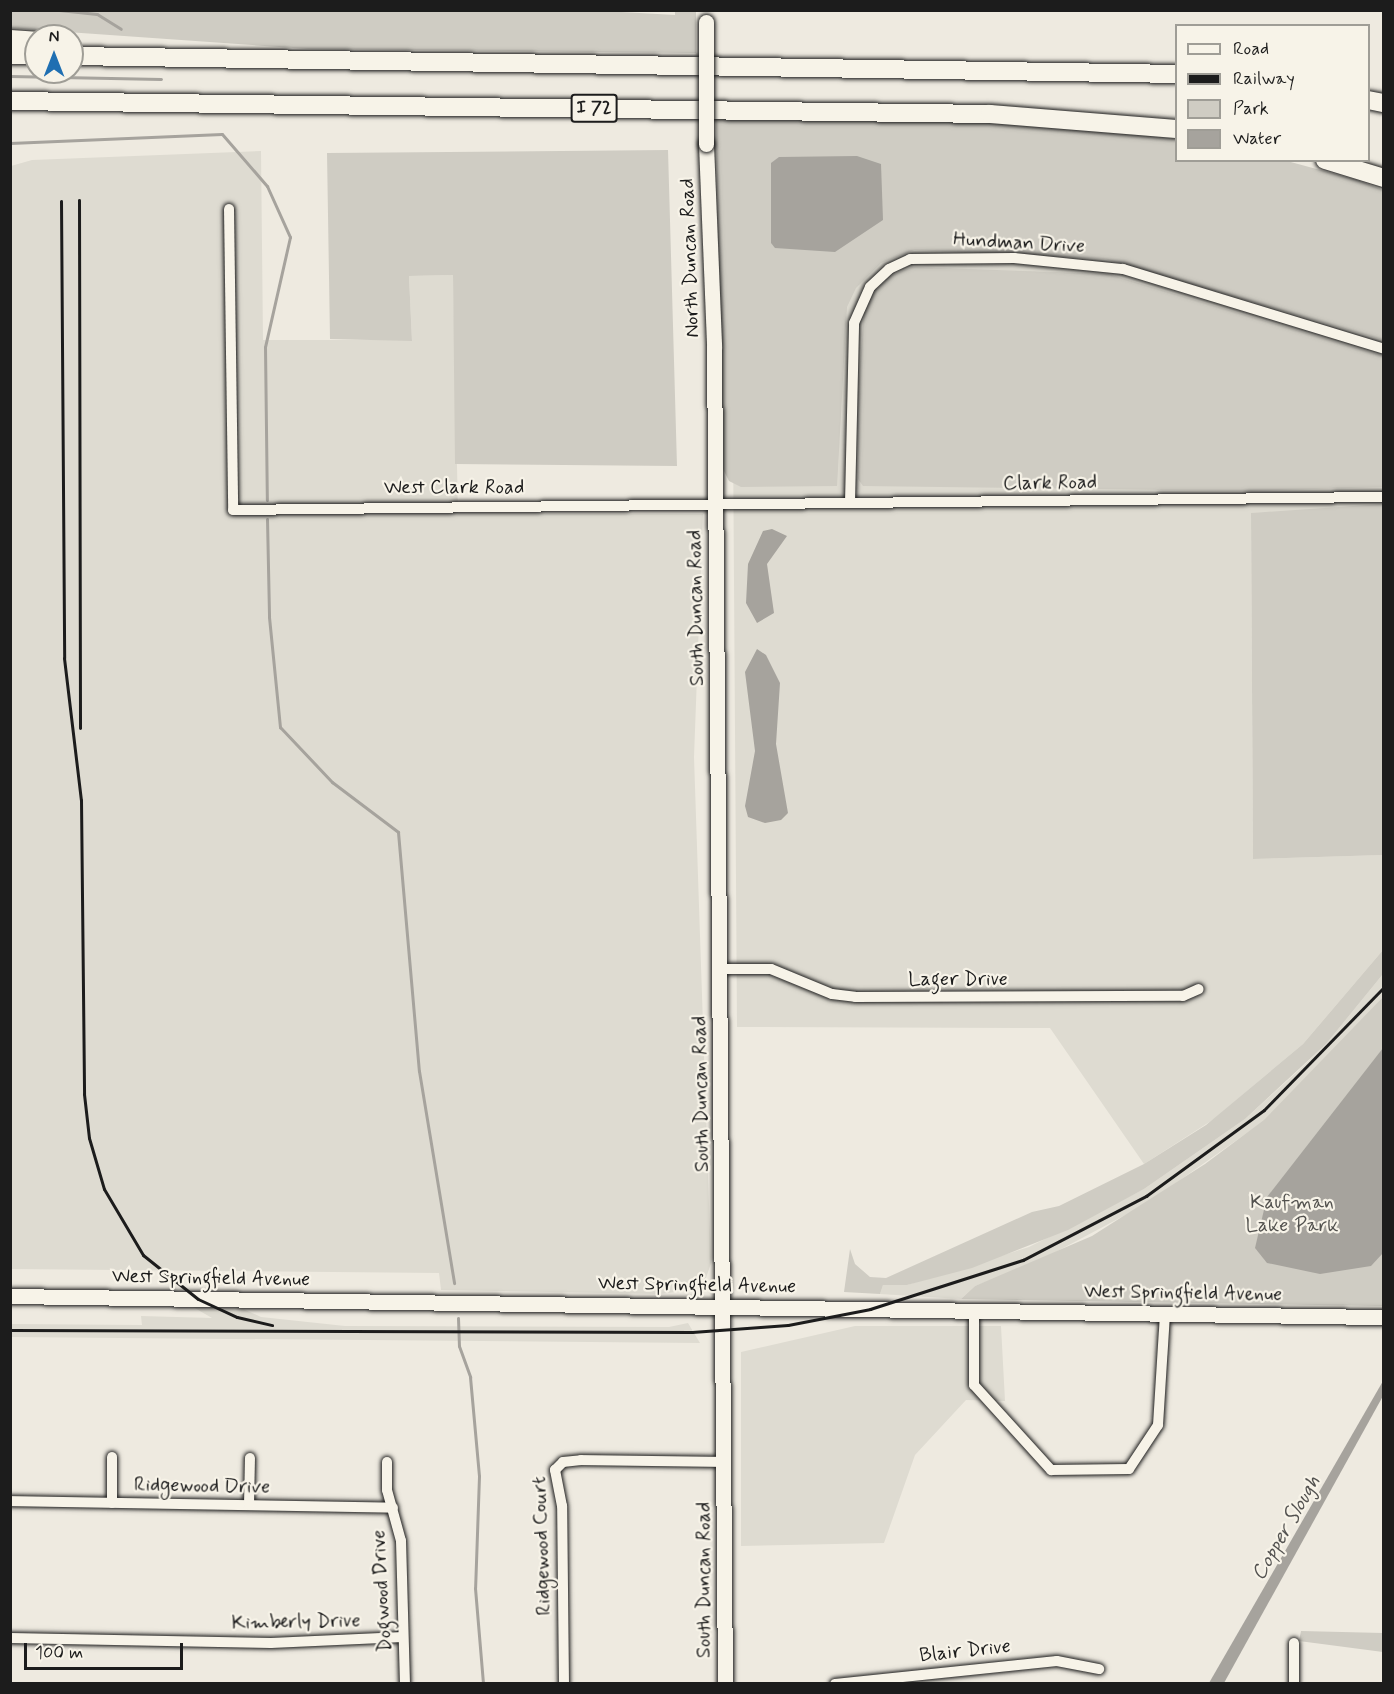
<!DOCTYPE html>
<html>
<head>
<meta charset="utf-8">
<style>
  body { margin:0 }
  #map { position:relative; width:1394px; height:1694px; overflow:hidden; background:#eeeae0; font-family:Mynerve,sans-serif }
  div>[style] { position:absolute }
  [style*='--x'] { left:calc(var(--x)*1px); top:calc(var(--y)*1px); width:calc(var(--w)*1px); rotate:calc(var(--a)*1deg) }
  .built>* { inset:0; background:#dedbd1 }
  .green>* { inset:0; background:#cfccc3 }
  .water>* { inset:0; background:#a6a39d }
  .stream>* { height:3px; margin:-1.5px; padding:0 1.5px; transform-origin:1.5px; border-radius:1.5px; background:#a6a39d }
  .roads { filter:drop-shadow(0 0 2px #1c1c1c) drop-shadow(0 0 2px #1c1c1c) }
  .street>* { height:10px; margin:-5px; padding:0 5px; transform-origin:5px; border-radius:5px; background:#f7f3e8 }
  .secondary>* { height:15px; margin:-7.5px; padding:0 7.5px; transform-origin:7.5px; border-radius:7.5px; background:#f7f3e8 }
  .highway>* { height:18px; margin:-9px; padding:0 9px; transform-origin:9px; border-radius:9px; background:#f7f3e8 }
  .rail>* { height:3px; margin:-1.5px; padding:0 1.5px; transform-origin:1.5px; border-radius:1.5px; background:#1c1c1c }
  .bridges { filter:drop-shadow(0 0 2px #1c1c1c) drop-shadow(0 0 2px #1c1c1c) }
  .secondary-bridge>* { height:15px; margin:-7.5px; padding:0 7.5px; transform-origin:7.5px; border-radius:7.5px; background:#f7f3e8 }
  span { translate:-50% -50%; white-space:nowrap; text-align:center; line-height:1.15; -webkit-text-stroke:4.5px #f7f3e8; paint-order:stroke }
  .shield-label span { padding:2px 4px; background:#f7f3e8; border:2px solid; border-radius:4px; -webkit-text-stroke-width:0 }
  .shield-label { font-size:18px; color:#1c1c1c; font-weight:700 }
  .street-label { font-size:20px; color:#1c1c1c }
  .park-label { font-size:20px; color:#52514e }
  .water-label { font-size:21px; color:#535250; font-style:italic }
  .frame { position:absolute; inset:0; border:12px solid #1c1c1c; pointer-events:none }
  .legend { position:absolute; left:1175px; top:24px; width:195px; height:138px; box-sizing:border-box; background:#f7f3e8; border:2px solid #9f9d96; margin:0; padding:8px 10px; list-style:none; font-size:18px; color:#1c1c1c }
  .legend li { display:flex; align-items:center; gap:12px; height:30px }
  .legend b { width:30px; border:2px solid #9f9d96 }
  .north { position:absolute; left:24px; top:24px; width:60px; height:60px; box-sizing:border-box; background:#f7f3e8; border:2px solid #9f9d96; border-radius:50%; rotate:0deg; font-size:16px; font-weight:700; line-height:24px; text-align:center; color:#1c1c1c }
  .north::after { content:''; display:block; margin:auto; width:21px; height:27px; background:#1f6fb2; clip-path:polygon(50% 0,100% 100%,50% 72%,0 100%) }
  .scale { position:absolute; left:24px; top:1643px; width:159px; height:27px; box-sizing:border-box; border:3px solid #1c1c1c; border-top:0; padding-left:8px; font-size:18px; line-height:21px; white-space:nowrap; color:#1c1c1c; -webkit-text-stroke:4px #f7f3e8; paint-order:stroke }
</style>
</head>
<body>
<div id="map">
  <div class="built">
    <div style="clip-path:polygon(731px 136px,1068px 140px,1296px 182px,1383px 209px,1383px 510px,1251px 513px,1253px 859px,1383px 855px,1383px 950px,1303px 1044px,1214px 1119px,1144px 1164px,1050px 1028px,737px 1027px)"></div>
    <div style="clip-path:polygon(261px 151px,263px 340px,412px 340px,409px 276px,453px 275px,458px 513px,703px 514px,694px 757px,711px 1263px,706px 1278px,683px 1291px,660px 1294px,441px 1290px,439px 1273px,11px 1269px,11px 166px,32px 160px)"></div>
    <div style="clip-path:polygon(1383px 974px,1383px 997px,1318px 1070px,1264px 1121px,1146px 1204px,1035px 1263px,975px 1286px,961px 1299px,880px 1294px,883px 1285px,907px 1285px,1029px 1247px,1144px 1189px,1245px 1119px,1298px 1071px,1326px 1044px)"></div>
    <div style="clip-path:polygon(193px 1307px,241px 1308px,261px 1317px,345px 1326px,669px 1327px,688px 1323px,700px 1343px,11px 1337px,11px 1324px,142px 1325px,141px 1316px,212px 1318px)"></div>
    <div style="clip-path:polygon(855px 1326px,1001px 1326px,1005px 1401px,966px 1400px,915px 1455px,884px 1543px,741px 1546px,741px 1352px)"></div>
  </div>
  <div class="green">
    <div style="clip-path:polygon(604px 11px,675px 15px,675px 11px,696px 11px,696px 53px,308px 49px,10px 28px,11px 10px)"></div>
    <div style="clip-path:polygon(716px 118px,999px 123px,1123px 132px,1176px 139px,1176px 160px,1287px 161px,1357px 180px,1383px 190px,1383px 340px,1105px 259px,914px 250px,881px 263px,856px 288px,847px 307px,837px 486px,741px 487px,729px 481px,722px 467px)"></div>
    <div style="clip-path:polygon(668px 150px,677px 466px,455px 464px,453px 275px,409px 276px,412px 341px,330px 339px,327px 153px)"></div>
    <div style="clip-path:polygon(912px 267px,1108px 274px,1383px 356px,1383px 487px,1245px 491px,863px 486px,858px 479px,858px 394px,864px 312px,871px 295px,888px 277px)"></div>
    <div style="clip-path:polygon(1383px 504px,1383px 855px,1253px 859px,1251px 513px)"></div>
    <div style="clip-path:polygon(1383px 950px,1383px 974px,1326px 1044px,1245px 1119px,1144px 1189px,1068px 1230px,972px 1268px,907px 1285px,883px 1285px,880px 1294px,844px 1292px,850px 1249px,855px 1264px,870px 1277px,886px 1278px,1032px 1212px,1059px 1206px,1144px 1164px,1206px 1125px,1303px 1044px)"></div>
    <div style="clip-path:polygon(1383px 997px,1383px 1306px,961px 1299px,975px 1286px,1092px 1236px,1205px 1164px,1264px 1120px)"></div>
    <div style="clip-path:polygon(1301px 1631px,1383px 1633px,1383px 1652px,1299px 1641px)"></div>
  </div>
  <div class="water">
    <div style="clip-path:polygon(857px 156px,881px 164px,883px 220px,835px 252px,775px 248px,771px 243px,771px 163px,779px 157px)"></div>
    <div style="clip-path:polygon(772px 529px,787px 536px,767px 564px,774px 613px,757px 623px,746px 603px,748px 564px,763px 531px)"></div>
    <div style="clip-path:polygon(757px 649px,766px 655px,780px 683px,776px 744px,788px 813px,781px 820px,765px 823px,748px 817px,745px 806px,755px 751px,745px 672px)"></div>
    <div style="clip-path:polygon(1383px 1048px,1383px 1253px,1371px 1266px,1320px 1274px,1267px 1263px,1255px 1248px,1267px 1197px)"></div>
    <div style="clip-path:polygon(1383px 1381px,1383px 1396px,1224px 1683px,1209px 1683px)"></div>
  </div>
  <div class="stream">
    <div style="--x:59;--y:10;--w:38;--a:6"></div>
    <div style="--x:97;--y:14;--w:28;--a:32"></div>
    <div style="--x:10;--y:76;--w:151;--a:1.1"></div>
    <div style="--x:10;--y:143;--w:212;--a:-2.4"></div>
    <div style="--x:222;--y:134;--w:69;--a:49.1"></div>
    <div style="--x:267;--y:186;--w:56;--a:65.7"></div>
    <div style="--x:290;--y:237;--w:113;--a:102.8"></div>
    <div style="--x:265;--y:347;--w:153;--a:89.3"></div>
    <div style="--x:267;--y:519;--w:98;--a:88.8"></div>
    <div style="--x:269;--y:617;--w:111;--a:84.3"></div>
    <div style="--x:280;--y:727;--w:76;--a:46.6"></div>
    <div style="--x:332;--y:782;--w:83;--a:37.1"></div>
    <div style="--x:398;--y:832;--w:240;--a:85"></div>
    <div style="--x:419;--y:1071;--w:215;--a:80.6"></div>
    <div style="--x:458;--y:1318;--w:28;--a:88"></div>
    <div style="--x:459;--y:1346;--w:33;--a:70"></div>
    <div style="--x:470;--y:1377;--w:99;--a:84.8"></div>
    <div style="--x:479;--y:1476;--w:112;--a:92"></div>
    <div style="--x:475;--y:1588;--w:96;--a:85.2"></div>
  </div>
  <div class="roads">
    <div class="street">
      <div style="--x:229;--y:209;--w:301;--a:89.2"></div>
      <div style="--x:233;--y:510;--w:1151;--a:-0.65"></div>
      <div style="--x:850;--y:503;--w:180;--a:-88.7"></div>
      <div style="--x:854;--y:323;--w:39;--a:-66"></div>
      <div style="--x:870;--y:287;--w:26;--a:-43"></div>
      <div style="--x:889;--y:269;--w:23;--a:-25"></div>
      <div style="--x:910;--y:259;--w:104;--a:-0.6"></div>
      <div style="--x:1014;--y:258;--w:110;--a:5.8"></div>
      <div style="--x:1123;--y:269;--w:273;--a:17"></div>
      <div style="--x:721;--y:969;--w:50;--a:0"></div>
      <div style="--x:771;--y:969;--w:66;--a:22.3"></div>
      <div style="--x:832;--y:994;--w:23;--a:7"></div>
      <div style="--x:855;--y:997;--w:328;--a:-0.2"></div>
      <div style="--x:1183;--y:996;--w:17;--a:-24"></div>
      <div style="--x:974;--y:1310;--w:75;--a:90"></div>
      <div style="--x:974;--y:1385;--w:115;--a:47.8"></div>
      <div style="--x:1051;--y:1470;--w:78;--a:-0.7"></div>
      <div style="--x:1129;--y:1469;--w:53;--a:-56.6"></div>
      <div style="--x:1158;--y:1425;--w:112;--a:-86.4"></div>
      <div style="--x:112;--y:1457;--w:46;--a:90"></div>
      <div style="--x:387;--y:1462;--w:28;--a:90"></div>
      <div style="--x:387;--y:1490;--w:53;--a:74.6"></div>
      <div style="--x:401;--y:1541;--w:143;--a:88.4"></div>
      <div style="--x:10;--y:1501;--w:383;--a:1"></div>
      <div style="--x:249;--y:1505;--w:47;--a:-88.8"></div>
      <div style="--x:10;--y:1638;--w:261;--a:1.1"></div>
      <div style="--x:271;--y:1643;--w:132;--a:-2.6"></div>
      <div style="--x:564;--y:1684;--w:178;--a:-90.6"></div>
      <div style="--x:562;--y:1506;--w:37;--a:-101"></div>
      <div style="--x:555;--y:1470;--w:11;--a:-45"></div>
      <div style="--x:563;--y:1462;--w:18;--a:-6"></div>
      <div style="--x:581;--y:1460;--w:142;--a:0.8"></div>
      <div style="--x:835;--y:1684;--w:223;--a:-5.9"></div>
      <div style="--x:1057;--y:1661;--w:43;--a:10.8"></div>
      <div style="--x:1294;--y:1684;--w:41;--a:-90"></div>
    </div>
    <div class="secondary">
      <div style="--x:706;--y:144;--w:202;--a:87.7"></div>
      <div style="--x:714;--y:346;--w:1338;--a:89.53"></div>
      <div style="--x:10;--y:1296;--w:1374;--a:0.88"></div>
    </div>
    <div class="highway">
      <div style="--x:10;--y:39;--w:26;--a:4"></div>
      <div style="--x:10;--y:55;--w:26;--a:0"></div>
      <div style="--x:72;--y:56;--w:1104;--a:0.93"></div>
      <div style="--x:1368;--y:100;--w:16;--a:11"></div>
      <div style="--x:10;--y:101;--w:980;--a:0.76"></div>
      <div style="--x:990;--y:114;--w:187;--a:4.6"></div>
      <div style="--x:1325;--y:160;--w:62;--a:17"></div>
    </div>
  </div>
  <div class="rail">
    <div style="--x:79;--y:200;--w:528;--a:89.89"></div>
    <div style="--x:61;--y:201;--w:457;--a:89.6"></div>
    <div style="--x:64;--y:658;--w:143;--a:83.2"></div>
    <div style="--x:81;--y:800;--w:294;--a:89.4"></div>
    <div style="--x:84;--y:1094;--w:44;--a:83.5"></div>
    <div style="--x:89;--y:1138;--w:53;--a:73.6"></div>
    <div style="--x:104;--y:1189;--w:77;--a:59.4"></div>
    <div style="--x:143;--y:1255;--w:70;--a:38.7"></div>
    <div style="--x:198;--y:1299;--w:43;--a:24.8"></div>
    <div style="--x:237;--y:1317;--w:36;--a:13"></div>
    <div style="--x:10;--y:1330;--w:682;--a:0.17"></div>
    <div style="--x:692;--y:1332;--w:96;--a:-4.2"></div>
    <div style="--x:788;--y:1325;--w:84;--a:-11"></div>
    <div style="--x:870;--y:1309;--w:161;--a:-17.8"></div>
    <div style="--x:1023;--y:1260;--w:139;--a:-27.5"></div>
    <div style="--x:1146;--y:1196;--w:146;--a:-36.1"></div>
    <div style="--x:1264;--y:1110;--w:172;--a:-45.7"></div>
  </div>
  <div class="bridges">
    <div class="secondary-bridge">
      <div style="--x:706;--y:22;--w:122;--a:90"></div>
    </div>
  </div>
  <div class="shield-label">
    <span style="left:594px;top:108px">I 72</span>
  </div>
  <div class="street-label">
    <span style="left:1019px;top:243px;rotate:3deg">Hundman Drive</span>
    <span style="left:690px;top:258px;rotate:-92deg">North Duncan Road</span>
    <span style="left:1050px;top:483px;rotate:-1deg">Clark Road</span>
    <span style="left:454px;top:487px">West Clark Road</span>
    <span style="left:696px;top:608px;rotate:-91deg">South Duncan Road</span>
    <span style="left:958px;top:979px">Lager Drive</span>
    <span style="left:701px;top:1094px;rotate:-91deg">South Duncan Road</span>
    <span style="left:211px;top:1278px;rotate:1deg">West Springfield Avenue</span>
    <span style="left:697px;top:1285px;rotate:1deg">West Springfield Avenue</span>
    <span style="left:1183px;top:1293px;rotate:1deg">West Springfield Avenue</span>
    <span style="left:202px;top:1486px;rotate:1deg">Ridgewood Drive</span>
    <span style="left:542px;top:1546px;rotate:-92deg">Ridgewood Court</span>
    <span style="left:704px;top:1580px;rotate:-90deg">South Duncan Road</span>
    <span style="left:382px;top:1591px;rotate:-93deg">Dogwood Drive</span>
    <span style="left:296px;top:1622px;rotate:-1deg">Kimberly Drive</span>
    <span style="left:965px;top:1651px;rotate:-6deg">Blair Drive</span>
  </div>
  <div class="park-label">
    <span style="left:1292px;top:1214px">Kaufman<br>Lake Park</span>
  </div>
  <div class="water-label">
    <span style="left:1286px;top:1528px;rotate:-60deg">Copper Slough</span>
  </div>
  <div class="frame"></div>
  <ul class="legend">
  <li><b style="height:8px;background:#f7f3e8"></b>Road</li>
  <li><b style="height:8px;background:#1c1c1c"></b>Railway</li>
  <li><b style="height:16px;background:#cfccc3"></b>Park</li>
  <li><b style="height:16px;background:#a6a39d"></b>Water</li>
  </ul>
  <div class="north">N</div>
  <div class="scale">100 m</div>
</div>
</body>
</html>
